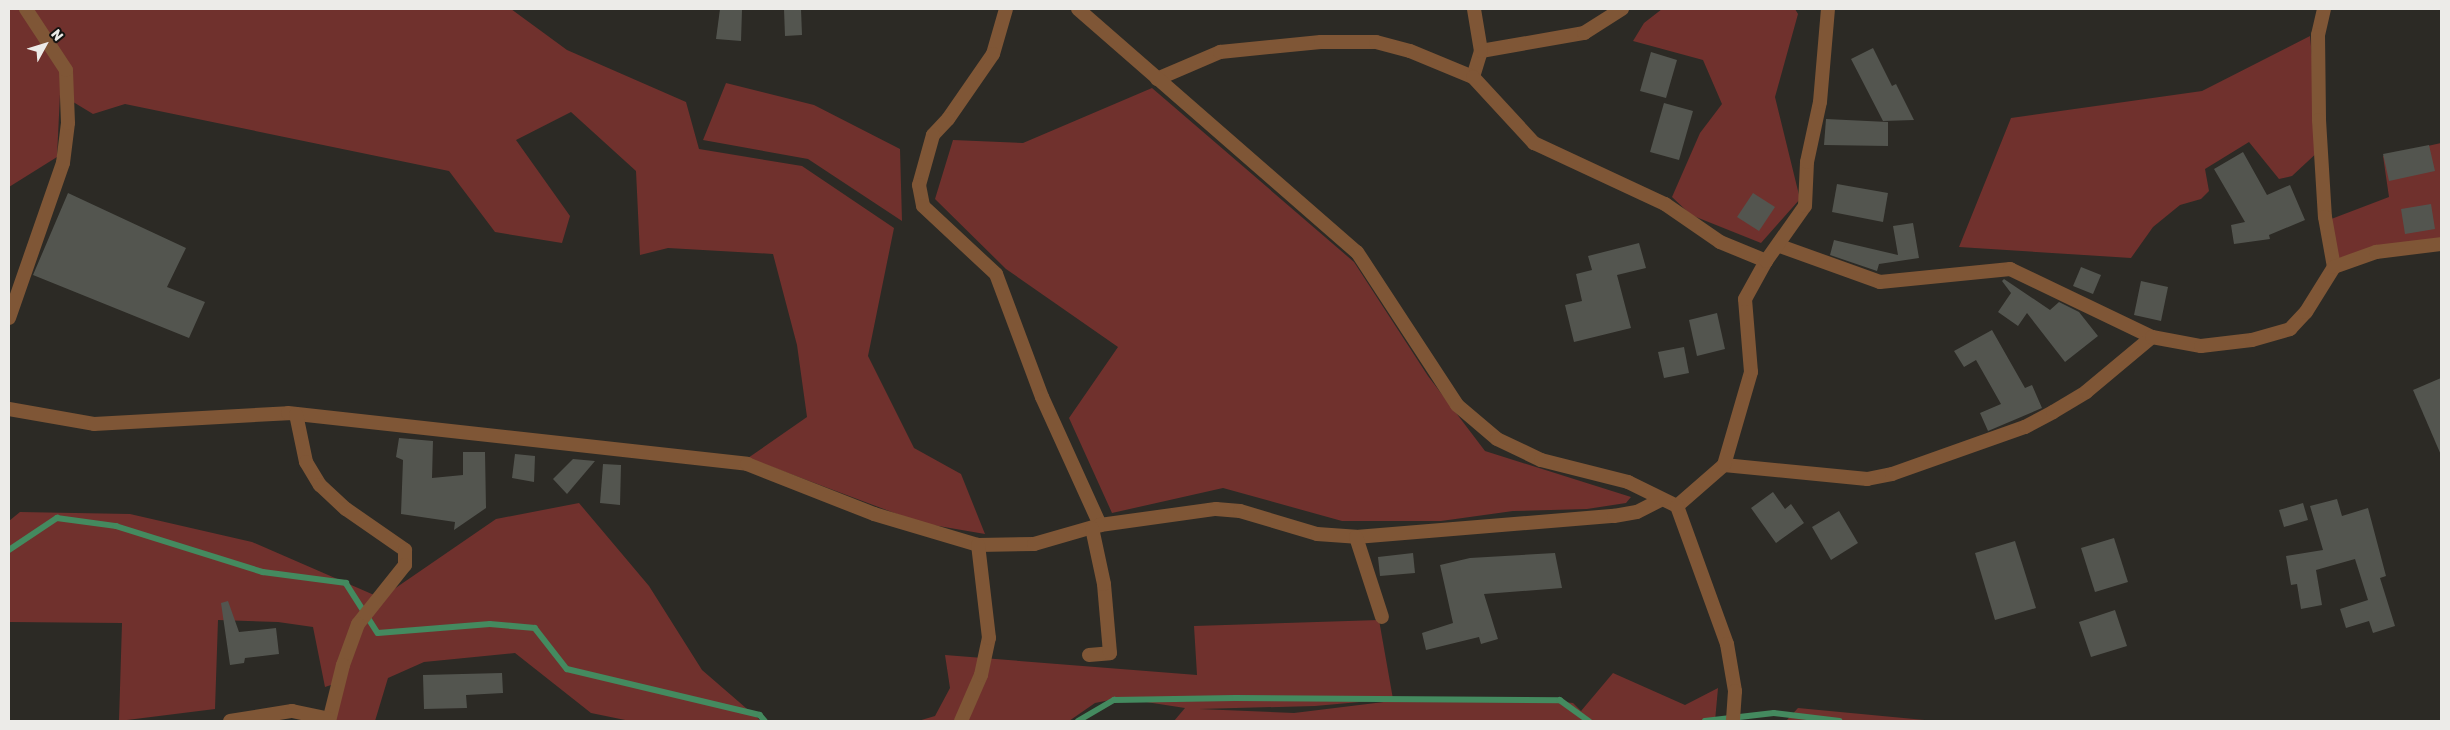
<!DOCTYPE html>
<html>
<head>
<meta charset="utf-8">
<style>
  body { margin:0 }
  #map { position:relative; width:2450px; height:730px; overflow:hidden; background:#2c2a25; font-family:Rubik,sans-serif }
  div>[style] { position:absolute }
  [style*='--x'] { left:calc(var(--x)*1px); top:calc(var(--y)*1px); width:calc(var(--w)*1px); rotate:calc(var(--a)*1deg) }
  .green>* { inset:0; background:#70312d }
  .stream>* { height:5.5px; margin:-2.75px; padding:0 2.75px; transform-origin:2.75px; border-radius:2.75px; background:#448a5f }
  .building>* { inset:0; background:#53554f }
  .minor>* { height:14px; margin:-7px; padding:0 7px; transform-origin:7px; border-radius:7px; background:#7f5636 }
  .tertiary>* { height:14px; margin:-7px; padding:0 7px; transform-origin:7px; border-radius:7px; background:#7f5636 }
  span { translate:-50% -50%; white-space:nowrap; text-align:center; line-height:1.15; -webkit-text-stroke:4px #141311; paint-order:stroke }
  .frame { position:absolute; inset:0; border:10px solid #ecebe8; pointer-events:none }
  .north { position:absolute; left:20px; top:20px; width:50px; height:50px; -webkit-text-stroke:4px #141311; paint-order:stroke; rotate:51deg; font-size:14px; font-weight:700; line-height:20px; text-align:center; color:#ecebe8 }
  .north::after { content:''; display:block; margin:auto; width:18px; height:22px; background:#ecebe8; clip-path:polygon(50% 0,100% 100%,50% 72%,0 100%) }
</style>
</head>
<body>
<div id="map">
  <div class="green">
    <div style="clip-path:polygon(9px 9px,511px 9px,567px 50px,686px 102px,699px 149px,802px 166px,894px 228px,868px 356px,914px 448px,961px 474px,985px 534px,921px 523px,748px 458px,807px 417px,797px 345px,773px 254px,668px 248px,640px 255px,636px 171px,571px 112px,516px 140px,570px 216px,562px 243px,495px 232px,449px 171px,125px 104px,93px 114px,60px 94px,57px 157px,9px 187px)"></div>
    <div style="clip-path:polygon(1662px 9px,1795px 9px,1798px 14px,1775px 97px,1800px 199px,1761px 243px,1691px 215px,1672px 197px,1700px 133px,1722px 104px,1703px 60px,1633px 41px,1644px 23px)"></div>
    <div style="clip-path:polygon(2310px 36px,2321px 149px,2292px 176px,2279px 179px,2249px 142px,2205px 169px,2209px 191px,2201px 199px,2180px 205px,2153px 227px,2131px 258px,1959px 247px,2011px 118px,2202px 91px)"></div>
    <div style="clip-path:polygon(726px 83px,814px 105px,900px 149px,902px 221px,808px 159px,703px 140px)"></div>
    <div style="clip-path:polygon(1152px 88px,1354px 262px,1428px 376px,1485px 451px,1631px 497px,1626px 503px,1587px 509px,1513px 511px,1441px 521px,1342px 521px,1223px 488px,1112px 513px,1069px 418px,1118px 347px,1006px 269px,935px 199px,953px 140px,1023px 143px)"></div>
    <div style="clip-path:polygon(2441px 143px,2441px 244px,2336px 264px,2326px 221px,2389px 197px,2383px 156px)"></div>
    <div style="clip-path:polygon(579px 503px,649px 586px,702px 670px,761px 721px,630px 721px,591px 713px,515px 653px,424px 662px,388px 678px,375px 721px,331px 721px,331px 685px,325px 687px,313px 627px,278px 622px,218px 620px,215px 709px,119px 721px,122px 623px,9px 622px,9px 521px,20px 512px,130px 514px,252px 542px,381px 598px,496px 519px)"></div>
    <div style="clip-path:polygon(1379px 620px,1393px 699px,1315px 706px,1199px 709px,1294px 713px,1400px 700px,1455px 700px,1556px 701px,1573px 703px,1581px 711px,1613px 673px,1685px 705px,1718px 688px,1715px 721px,1174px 721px,1185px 708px,1120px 698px,1095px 703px,1069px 721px,918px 721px,935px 716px,950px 688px,945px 655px,1197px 675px,1194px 626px)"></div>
    <div style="clip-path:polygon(1798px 708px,1935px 721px,1786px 721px)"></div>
  </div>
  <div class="stream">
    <div style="--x:9;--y:550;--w:58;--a:-33.7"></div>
    <div style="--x:57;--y:518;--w:60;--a:7.7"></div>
    <div style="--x:116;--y:526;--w:154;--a:17.4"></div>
    <div style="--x:263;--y:572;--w:84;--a:7.5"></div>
    <div style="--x:346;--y:583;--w:59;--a:57.4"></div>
    <div style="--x:378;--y:633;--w:112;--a:-4.6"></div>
    <div style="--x:490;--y:624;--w:45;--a:5.1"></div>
    <div style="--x:535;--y:628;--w:52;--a:52"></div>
    <div style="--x:567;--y:669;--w:198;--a:13.4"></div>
    <div style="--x:760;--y:715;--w:8;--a:50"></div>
    <div style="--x:1078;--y:721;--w:42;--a:-30.3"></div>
    <div style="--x:1114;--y:700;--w:121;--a:-0.9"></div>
    <div style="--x:1235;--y:698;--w:325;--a:0.4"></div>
    <div style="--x:1560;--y:700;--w:36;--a:36"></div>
    <div style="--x:1705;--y:721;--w:69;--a:-6.6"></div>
    <div style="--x:1774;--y:713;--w:66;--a:6.9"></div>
  </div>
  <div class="building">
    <div style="clip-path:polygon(720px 9px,742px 9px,741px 41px,716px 39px)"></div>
    <div style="clip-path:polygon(784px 9px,801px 9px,802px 35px,785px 36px)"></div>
    <div style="clip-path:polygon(1873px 48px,1892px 86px,1896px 84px,1914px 120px,1883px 121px,1851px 59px)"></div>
    <div style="clip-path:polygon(1651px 52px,1677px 60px,1666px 98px,1640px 91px)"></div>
    <div style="clip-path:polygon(1664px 103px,1693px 111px,1679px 160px,1650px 152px)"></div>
    <div style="clip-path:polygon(1826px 119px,1888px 122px,1888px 146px,1824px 145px)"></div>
    <div style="clip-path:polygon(2429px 145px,2435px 171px,2389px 181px,2383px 154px)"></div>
    <div style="clip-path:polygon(2243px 152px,2267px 195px,2290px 185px,2305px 220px,2269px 235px,2270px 239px,2234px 244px,2231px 225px,2245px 222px,2214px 169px)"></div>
    <div style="clip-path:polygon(1837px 184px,1888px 193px,1883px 222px,1832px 212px)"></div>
    <div style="clip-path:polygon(68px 193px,186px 248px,167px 287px,205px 302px,189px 338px,33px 275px)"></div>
    <div style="clip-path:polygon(1753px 193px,1775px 207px,1759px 231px,1737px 217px)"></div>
    <div style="clip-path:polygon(2431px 204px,2435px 229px,2405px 234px,2401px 209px)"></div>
    <div style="clip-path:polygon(1913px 223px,1919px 258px,1879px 264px,1877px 271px,1830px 255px,1834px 240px,1898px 255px,1893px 226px)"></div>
    <div style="clip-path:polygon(1639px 243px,1646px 268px,1617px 275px,1631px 328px,1574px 342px,1565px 305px,1582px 301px,1576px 274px,1592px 270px,1588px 256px)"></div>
    <div style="clip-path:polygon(2081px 267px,2101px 275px,2093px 294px,2073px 286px)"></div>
    <div style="clip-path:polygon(2004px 279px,2050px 310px,2059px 302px,2079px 312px,2098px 336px,2065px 362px,2027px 313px,2018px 326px,1998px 312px,2011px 293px,2002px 281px)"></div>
    <div style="clip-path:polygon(2141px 281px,2168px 287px,2161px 321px,2134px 315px)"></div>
    <div style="clip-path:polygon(1717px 313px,1725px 349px,1697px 356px,1689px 320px)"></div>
    <div style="clip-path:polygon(1992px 330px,2025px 388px,2032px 385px,2042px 408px,1988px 431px,1980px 413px,2001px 404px,1976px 360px,1964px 367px,1954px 351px)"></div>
    <div style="clip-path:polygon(1684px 347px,1689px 373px,1664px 378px,1658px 352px)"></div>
    <div style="clip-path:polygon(2441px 378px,2441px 455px,2413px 390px)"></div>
    <div style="clip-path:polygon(399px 438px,433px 441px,432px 478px,463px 475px,463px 452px,485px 452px,486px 508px,454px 530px,455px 522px,401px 514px,403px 460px,396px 457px)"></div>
    <div style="clip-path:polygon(515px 454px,535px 456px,534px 482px,512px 478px)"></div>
    <div style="clip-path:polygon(573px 459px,595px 461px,567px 494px,553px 479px)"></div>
    <div style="clip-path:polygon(603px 464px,621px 465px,620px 505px,600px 503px)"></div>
    <div style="clip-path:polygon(1773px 492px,1785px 509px,1791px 504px,1804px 523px,1776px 543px,1751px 508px)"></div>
    <div style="clip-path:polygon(2337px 499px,2342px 516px,2368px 508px,2386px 576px,2380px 578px,2395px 626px,2373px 633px,2369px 621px,2346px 628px,2340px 609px,2368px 600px,2355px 559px,2316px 570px,2322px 605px,2301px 609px,2297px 584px,2291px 585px,2286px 556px,2323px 550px,2310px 506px)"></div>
    <div style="clip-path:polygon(2303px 503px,2308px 520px,2284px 527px,2279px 510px)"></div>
    <div style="clip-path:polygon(1839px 511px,1858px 543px,1831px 560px,1812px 527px)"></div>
    <div style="clip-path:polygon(2114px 538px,2128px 582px,2095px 592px,2081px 548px)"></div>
    <div style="clip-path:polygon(2015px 541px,2036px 608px,1995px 620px,1975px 553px)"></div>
    <div style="clip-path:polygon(1413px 553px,1415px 573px,1380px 576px,1378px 557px)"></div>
    <div style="clip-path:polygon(1555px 553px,1562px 588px,1484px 594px,1498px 639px,1481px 644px,1479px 637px,1426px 650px,1422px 633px,1453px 623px,1440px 565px,1470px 558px)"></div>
    <div style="clip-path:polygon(228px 601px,239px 632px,276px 628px,279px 654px,245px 658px,244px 663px,230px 665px,221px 603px)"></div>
    <div style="clip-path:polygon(2115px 610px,2127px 646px,2091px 657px,2079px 622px)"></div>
    <div style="clip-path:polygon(502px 673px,503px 693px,466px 695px,467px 708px,424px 709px,423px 675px)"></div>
  </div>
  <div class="minor">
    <div style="--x:1006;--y:9;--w:47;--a:106.1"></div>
    <div style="--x:993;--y:54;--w:79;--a:124.7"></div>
    <div style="--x:948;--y:119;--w:22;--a:133"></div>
    <div style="--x:933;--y:135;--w:52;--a:105.6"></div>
    <div style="--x:919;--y:185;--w:21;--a:79"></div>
    <div style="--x:923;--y:206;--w:100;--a:43"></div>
    <div style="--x:996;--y:274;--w:131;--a:69.5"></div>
    <div style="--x:1042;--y:397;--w:141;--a:65.6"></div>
    <div style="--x:2324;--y:9;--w:27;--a:103"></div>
    <div style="--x:2318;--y:35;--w:85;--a:89.3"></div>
    <div style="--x:2319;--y:120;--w:97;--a:86.5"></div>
    <div style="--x:2325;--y:217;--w:51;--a:79.8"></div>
    <div style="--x:1481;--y:51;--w:105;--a:-9.9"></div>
    <div style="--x:1584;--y:33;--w:45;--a:-32.3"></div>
    <div style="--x:1473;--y:77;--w:27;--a:-73"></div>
    <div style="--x:1481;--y:51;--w:43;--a:-99.5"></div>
    <div style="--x:1157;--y:79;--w:69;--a:-23.2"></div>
    <div style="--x:1220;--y:52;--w:101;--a:-5.7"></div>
    <div style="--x:1321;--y:42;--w:55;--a:0"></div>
    <div style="--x:1376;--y:42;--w:35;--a:15"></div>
    <div style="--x:1410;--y:51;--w:68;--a:22.4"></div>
    <div style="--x:1473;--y:77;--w:90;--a:47.3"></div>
    <div style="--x:1534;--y:143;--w:145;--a:25"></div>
    <div style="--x:1665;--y:204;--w:67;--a:34.6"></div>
    <div style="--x:1720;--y:242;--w:50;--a:22.4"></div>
    <div style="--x:1780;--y:246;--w:106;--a:19.8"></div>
    <div style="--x:1880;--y:282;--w:131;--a:-5.7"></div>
    <div style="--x:2010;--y:269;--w:157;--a:25.6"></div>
    <div style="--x:9;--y:318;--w:164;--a:-70.8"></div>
    <div style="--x:63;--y:163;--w:40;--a:-82.9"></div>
    <div style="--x:68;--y:123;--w:53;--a:-92.2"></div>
    <div style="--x:66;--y:70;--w:73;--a:-123.3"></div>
    <div style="--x:9;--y:409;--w:86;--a:10"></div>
    <div style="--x:94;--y:424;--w:194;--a:-3.2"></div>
    <div style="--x:288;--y:413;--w:462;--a:6.3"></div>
    <div style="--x:747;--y:464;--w:136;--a:21.5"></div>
    <div style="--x:874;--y:514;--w:109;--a:16.6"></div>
    <div style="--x:978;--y:545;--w:56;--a:-1"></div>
    <div style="--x:1034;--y:544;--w:69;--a:-16.1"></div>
    <div style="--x:1100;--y:525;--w:117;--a:-7.9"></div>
    <div style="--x:1216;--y:509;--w:24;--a:5"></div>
    <div style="--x:1240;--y:511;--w:80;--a:16.6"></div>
    <div style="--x:1317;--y:534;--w:39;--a:4"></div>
    <div style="--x:1356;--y:537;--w:259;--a:-4.7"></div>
    <div style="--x:1614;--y:516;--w:23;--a:-10"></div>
    <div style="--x:1637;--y:512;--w:28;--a:-27"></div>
    <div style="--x:296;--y:414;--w:49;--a:78.2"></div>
    <div style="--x:306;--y:462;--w:27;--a:59"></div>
    <div style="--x:320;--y:485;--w:35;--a:43"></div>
    <div style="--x:346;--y:509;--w:72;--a:34.8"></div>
    <div style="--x:405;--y:550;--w:15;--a:90"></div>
    <div style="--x:405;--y:565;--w:75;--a:128.5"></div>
    <div style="--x:358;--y:624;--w:44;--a:110.1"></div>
    <div style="--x:343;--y:665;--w:58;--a:104"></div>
    <div style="--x:1724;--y:465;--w:144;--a:5.6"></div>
    <div style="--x:1867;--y:479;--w:25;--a:-11"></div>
    <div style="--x:1892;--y:474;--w:141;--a:-19.5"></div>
    <div style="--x:2025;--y:427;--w:32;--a:-28"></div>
    <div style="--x:2053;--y:412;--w:39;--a:-31"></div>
    <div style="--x:2086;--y:392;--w:86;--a:-39.8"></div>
    <div style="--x:2152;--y:337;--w:50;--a:10.4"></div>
    <div style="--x:2201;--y:346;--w:51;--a:-6.7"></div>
    <div style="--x:2252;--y:340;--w:40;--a:-16"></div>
    <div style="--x:2290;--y:329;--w:23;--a:-47"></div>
    <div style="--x:2306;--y:312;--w:53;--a:-58.1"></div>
    <div style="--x:2334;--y:267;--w:45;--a:-19.7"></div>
    <div style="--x:2376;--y:252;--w:65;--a:-7"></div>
    <div style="--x:1677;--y:506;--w:62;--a:-41.1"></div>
    <div style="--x:1724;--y:465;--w:97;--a:-73.8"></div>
    <div style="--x:1751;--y:372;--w:73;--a:-94.7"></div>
    <div style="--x:1745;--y:299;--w:43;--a:-61.1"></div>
    <div style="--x:1766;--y:261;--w:67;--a:-54.7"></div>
    <div style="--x:1805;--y:206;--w:44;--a:-87.4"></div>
    <div style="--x:1807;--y:162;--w:61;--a:-77.8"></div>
    <div style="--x:1820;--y:102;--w:93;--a:-85.1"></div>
    <div style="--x:1356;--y:537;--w:84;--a:72"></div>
    <div style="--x:1089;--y:655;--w:21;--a:-5"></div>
    <div style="--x:1110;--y:653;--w:69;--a:-95"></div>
    <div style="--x:1104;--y:584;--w:57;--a:-102.1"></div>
    <div style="--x:230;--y:721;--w:63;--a:-9.2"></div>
    <div style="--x:292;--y:711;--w:38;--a:12"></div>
    <div style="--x:961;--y:721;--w:50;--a:-66.5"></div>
    <div style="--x:981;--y:675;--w:38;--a:-78"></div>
    <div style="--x:989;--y:638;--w:94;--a:-96.7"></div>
  </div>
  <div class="tertiary">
    <div style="--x:1078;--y:9;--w:370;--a:41.1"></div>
    <div style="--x:1357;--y:252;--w:183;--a:56.8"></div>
    <div style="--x:1457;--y:405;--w:52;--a:40.4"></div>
    <div style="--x:1497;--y:439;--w:49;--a:25.5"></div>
    <div style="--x:1541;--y:460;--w:90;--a:14.2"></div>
    <div style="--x:1628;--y:482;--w:55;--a:26.1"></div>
    <div style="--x:1677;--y:506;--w:147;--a:70.1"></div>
    <div style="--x:1727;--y:644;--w:48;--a:80.3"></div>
    <div style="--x:1735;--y:691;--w:30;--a:94"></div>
  </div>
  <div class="frame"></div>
  <div class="north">N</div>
</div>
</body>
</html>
